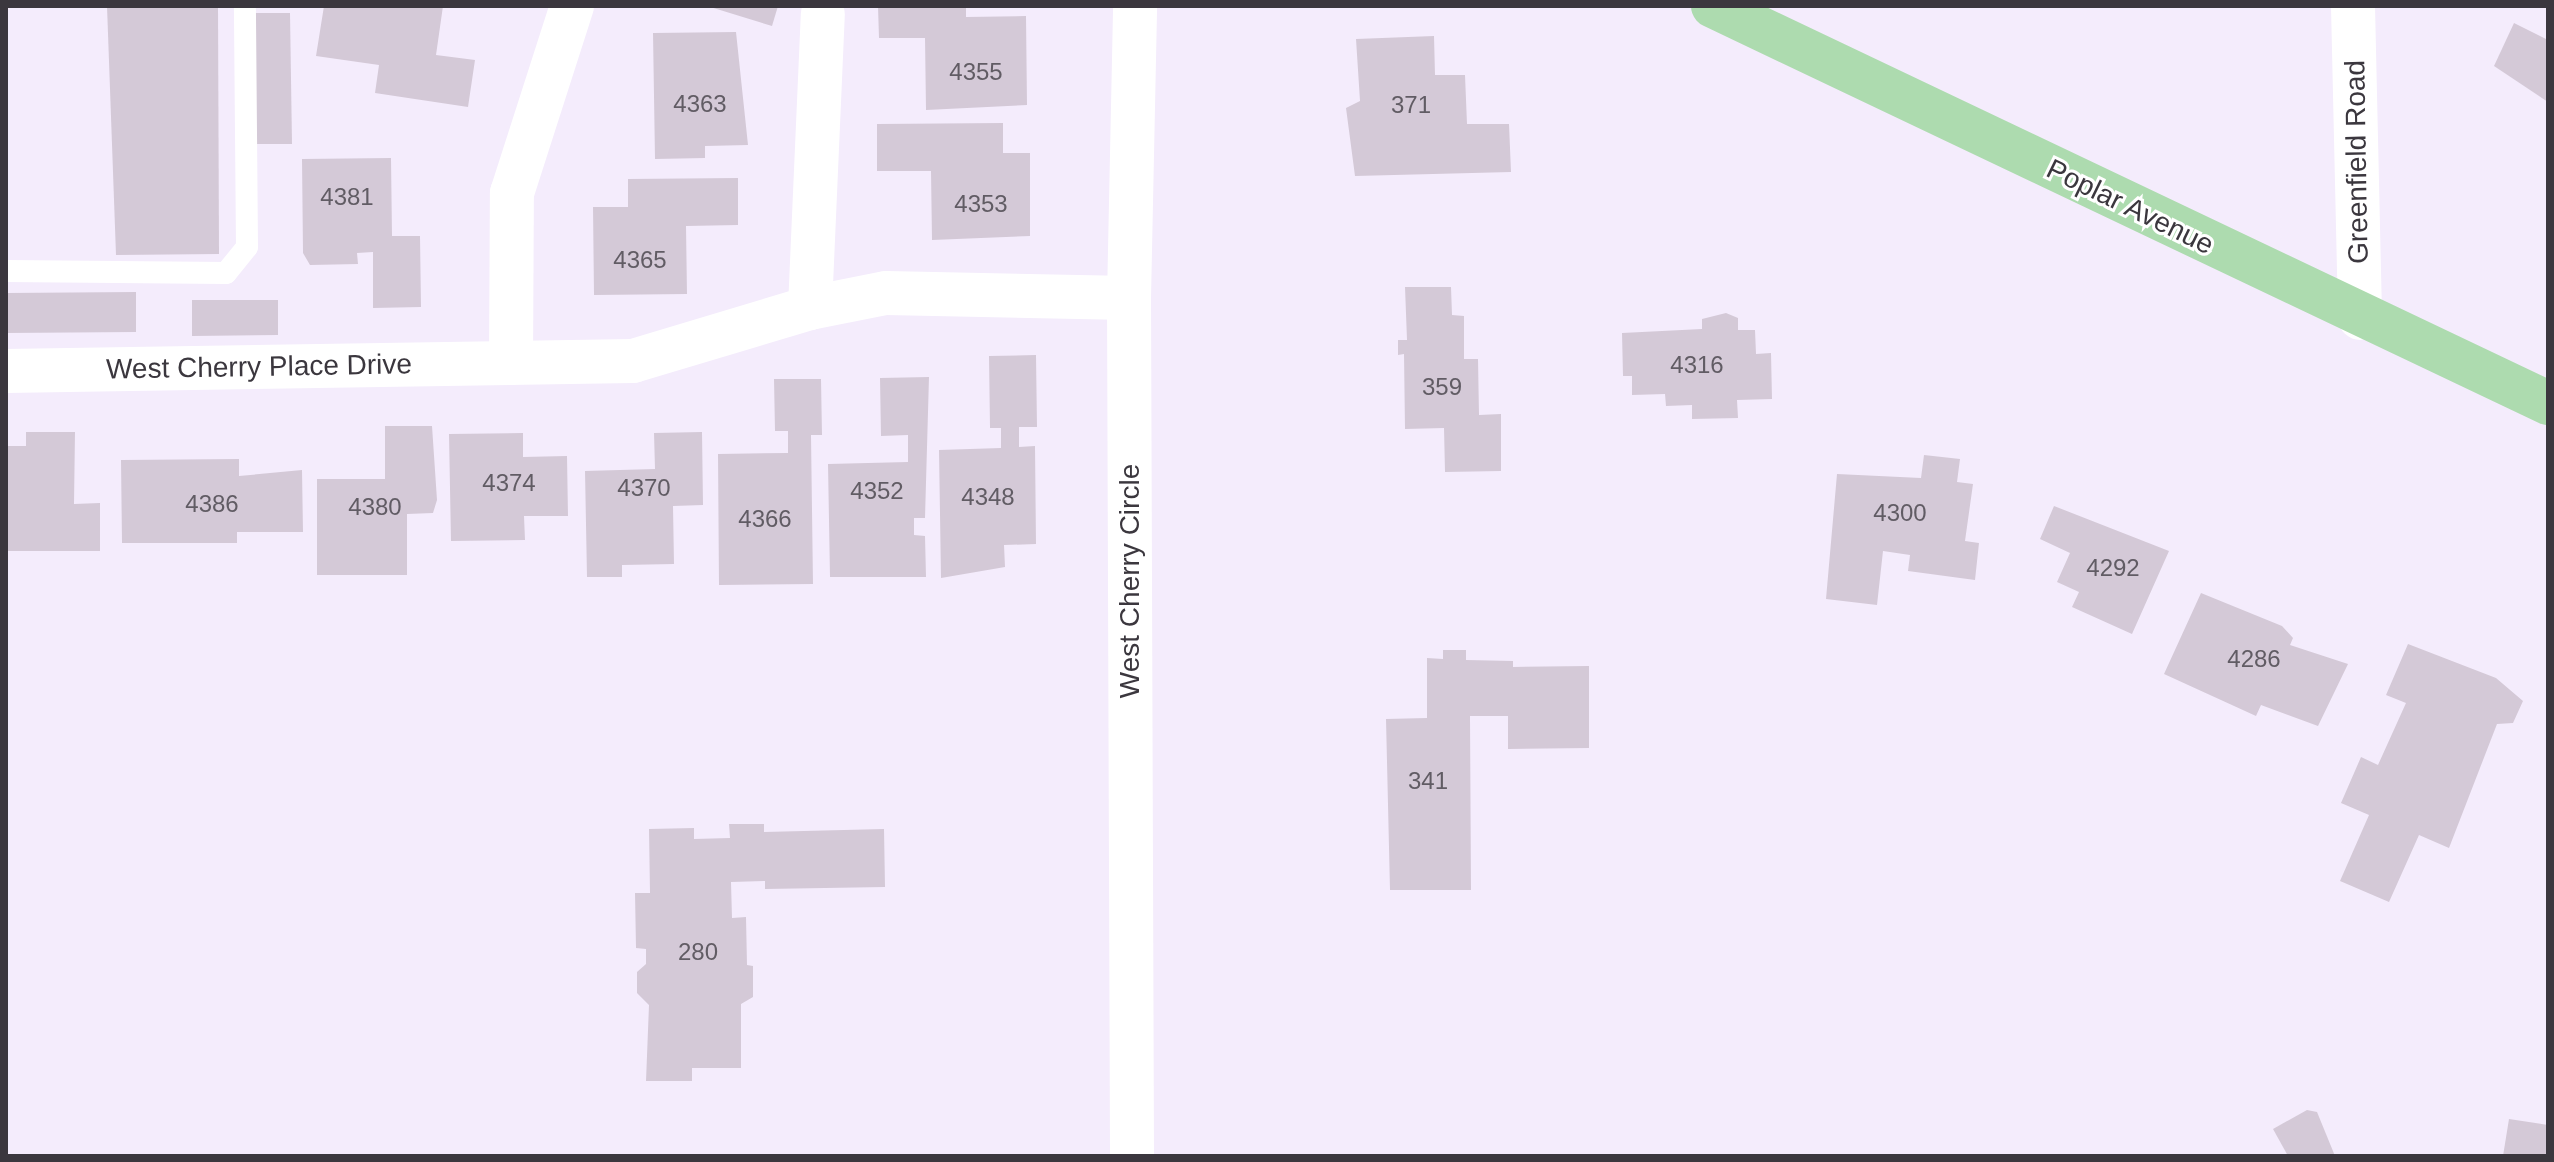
<!DOCTYPE html>
<html>
<head>
<meta charset="utf-8">
<style>
  body { margin:0 }
  #map { position:relative; width:2554px; height:1162px; overflow:hidden; background:#f4ecfc; font-family:Helvetica,sans-serif }
  div>[style] { position:absolute }
  [style*='--x'] { left:calc(var(--x)*1px); top:calc(var(--y)*1px); width:calc(var(--w)*1px); rotate:calc(var(--a)*1deg) }
  .building>* { inset:0; background:#d4c9d7 }
  .lane>* { height:22px; margin:-11px; padding:0 11px; transform-origin:11px; border-radius:11px; background:#fff }
  .street>* { height:44px; margin:-22px; padding:0 22px; transform-origin:22px; border-radius:22px; background:#fff }
  .primary>* { height:44px; margin:-22px; padding:0 22px; transform-origin:22px; border-radius:22px; background:#addbaf }
  span { translate:-50% -50%; white-space:nowrap; text-align:center; line-height:1.15; -webkit-text-stroke:6px #fff; paint-order:stroke }
  .number-label { font-size:24px; color:#615c64 }
  .number-label span { -webkit-text-stroke-width:0 }
  .street-label { font-size:28px; color:#3b373e }
  .frame { position:absolute; inset:0; border:8px solid #3b373e; pointer-events:none }
</style>
</head>
<body>
<div id="map">
  <div class="building">
    <div style="clip-path:polygon(107px 6px,218px 6px,219px 254px,116px 255px)"></div>
    <div style="clip-path:polygon(324px 6px,443px 6px,436px 55px,475px 60px,468px 107px,375px 93px,379px 65px,316px 56px)"></div>
    <div style="clip-path:polygon(707px 6px,778px 6px,772px 26px)"></div>
    <div style="clip-path:polygon(878px 6px,966px 6px,966px 17px,1026px 16px,1027px 105px,926px 110px,925px 38px,879px 38px)"></div>
    <div style="clip-path:polygon(255px 13px,290px 13px,292px 144px,256px 144px)"></div>
    <div style="clip-path:polygon(2514px 23px,2548px 40px,2548px 102px,2494px 66px)"></div>
    <div style="clip-path:polygon(736px 32px,748px 145px,705px 146px,705px 158px,655px 159px,653px 33px)"></div>
    <div style="clip-path:polygon(1434px 36px,1435px 75px,1465px 75px,1467px 124px,1509px 124px,1511px 172px,1355px 176px,1346px 108px,1360px 101px,1356px 39px)"></div>
    <div style="clip-path:polygon(1003px 123px,1003px 153px,1030px 153px,1030px 236px,932px 240px,931px 171px,877px 171px,877px 124px)"></div>
    <div style="clip-path:polygon(391px 158px,392px 236px,420px 236px,421px 307px,373px 308px,373px 252px,357px 253px,358px 264px,310px 265px,303px 253px,302px 159px)"></div>
    <div style="clip-path:polygon(738px 178px,738px 225px,686px 226px,687px 294px,594px 295px,593px 207px,628px 207px,628px 179px)"></div>
    <div style="clip-path:polygon(1405px 287px,1451px 287px,1452px 315px,1464px 316px,1464px 359px,1478px 359px,1479px 415px,1501px 414px,1501px 471px,1445px 472px,1444px 428px,1405px 429px,1404px 354px,1398px 355px,1398px 340px,1407px 340px)"></div>
    <div style="clip-path:polygon(136px 292px,136px 332px,6px 333px,6px 293px)"></div>
    <div style="clip-path:polygon(192px 300px,278px 300px,278px 335px,192px 336px)"></div>
    <div style="clip-path:polygon(1726px 313px,1738px 318px,1738px 330px,1755px 330px,1756px 354px,1771px 353px,1772px 399px,1737px 400px,1738px 418px,1692px 419px,1692px 405px,1666px 406px,1665px 394px,1632px 395px,1632px 376px,1623px 376px,1622px 333px,1702px 329px,1702px 319px)"></div>
    <div style="clip-path:polygon(1036px 355px,1037px 427px,1019px 427px,1019px 447px,1035px 446px,1036px 544px,1004px 545px,1005px 567px,941px 578px,939px 450px,1001px 448px,1001px 428px,990px 428px,989px 356px)"></div>
    <div style="clip-path:polygon(929px 377px,925px 518px,914px 518px,914px 535px,925px 536px,926px 577px,830px 577px,828px 464px,908px 462px,908px 435px,881px 436px,880px 378px)"></div>
    <div style="clip-path:polygon(774px 379px,821px 379px,822px 435px,811px 435px,813px 584px,719px 585px,718px 454px,788px 453px,788px 431px,775px 431px)"></div>
    <div style="clip-path:polygon(385px 426px,432px 426px,437px 500px,433px 513px,407px 514px,407px 575px,317px 575px,317px 479px,385px 479px)"></div>
    <div style="clip-path:polygon(26px 432px,75px 432px,74px 504px,100px 503px,100px 551px,6px 551px,6px 446px,26px 446px)"></div>
    <div style="clip-path:polygon(702px 432px,703px 505px,673px 506px,674px 564px,622px 565px,622px 577px,587px 577px,585px 471px,655px 469px,654px 433px)"></div>
    <div style="clip-path:polygon(523px 433px,523px 457px,567px 456px,568px 516px,524px 516px,525px 540px,451px 541px,449px 434px)"></div>
    <div style="clip-path:polygon(1924px 455px,1960px 459px,1957px 482px,1973px 484px,1965px 541px,1979px 543px,1975px 580px,1908px 571px,1910px 555px,1883px 551px,1877px 605px,1826px 599px,1837px 474px,1921px 478px)"></div>
    <div style="clip-path:polygon(239px 459px,239px 476px,302px 470px,303px 532px,237px 532px,237px 543px,122px 543px,121px 460px)"></div>
    <div style="clip-path:polygon(2054px 506px,2169px 551px,2132px 634px,2072px 607px,2079px 592px,2057px 582px,2070px 553px,2040px 539px)"></div>
    <div style="clip-path:polygon(2201px 593px,2282px 626px,2293px 638px,2290px 645px,2348px 664px,2318px 726px,2261px 705px,2256px 716px,2164px 674px)"></div>
    <div style="clip-path:polygon(2408px 644px,2496px 678px,2523px 701px,2513px 723px,2497px 724px,2449px 848px,2419px 835px,2389px 902px,2340px 881px,2369px 815px,2341px 803px,2361px 757px,2378px 765px,2406px 703px,2386px 695px)"></div>
    <div style="clip-path:polygon(1443px 650px,1466px 650px,1466px 660px,1513px 661px,1513px 667px,1589px 666px,1589px 748px,1508px 749px,1508px 716px,1470px 716px,1471px 890px,1390px 890px,1386px 719px,1427px 718px,1427px 658px,1443px 659px)"></div>
    <div style="clip-path:polygon(729px 824px,764px 824px,764px 832px,884px 829px,885px 887px,765px 889px,765px 881px,731px 882px,732px 918px,746px 917px,747px 965px,753px 966px,753px 997px,741px 1004px,741px 1068px,692px 1068px,692px 1081px,646px 1081px,649px 1005px,637px 993px,637px 972px,646px 964px,646px 949px,636px 948px,635px 893px,650px 893px,649px 829px,694px 828px,694px 839px,730px 838px)"></div>
    <div style="clip-path:polygon(2307px 1110px,2317px 1112px,2335px 1156px,2288px 1156px,2273px 1129px)"></div>
    <div style="clip-path:polygon(2509px 1119px,2548px 1125px,2548px 1156px,2503px 1156px)"></div>
  </div>
  <div class="lane">
    <div style="--x:6;--y:271;--w:220;--a:0.5"></div>
    <div style="--x:226;--y:273;--w:33;--a:-51"></div>
    <div style="--x:247;--y:247;--w:241;--a:-90.5"></div>
  </div>
  <div class="street">
    <div style="--x:2353;--y:6;--w:312;--a:88.7"></div>
    <div style="--x:810;--y:308;--w:294;--a:-87.5"></div>
    <div style="--x:511;--y:363;--w:170;--a:-89.7"></div>
    <div style="--x:512;--y:193;--w:196;--a:-72.2"></div>
    <div style="--x:6;--y:371;--w:627;--a:-0.91"></div>
    <div style="--x:633;--y:361;--w:185;--a:-16.7"></div>
    <div style="--x:810;--y:308;--w:77;--a:-11.2"></div>
    <div style="--x:886;--y:293;--w:243;--a:1.2"></div>
    <div style="--x:1132;--y:1156;--w:858;--a:-90.2"></div>
    <div style="--x:1129;--y:298;--w:292;--a:-88.8"></div>
  </div>
  <div class="primary">
    <div style="--x:1713;--y:6;--w:925;--a:25.43"></div>
  </div>
  <div class="number-label">
    <span style="left:976px;top:72px">4355</span>
    <span style="left:700px;top:104px">4363</span>
    <span style="left:1411px;top:105px">371</span>
    <span style="left:347px;top:197px">4381</span>
    <span style="left:981px;top:204px">4353</span>
    <span style="left:640px;top:260px">4365</span>
    <span style="left:1697px;top:365px">4316</span>
    <span style="left:1442px;top:387px">359</span>
    <span style="left:509px;top:483px">4374</span>
    <span style="left:644px;top:488px">4370</span>
    <span style="left:877px;top:491px">4352</span>
    <span style="left:988px;top:497px">4348</span>
    <span style="left:212px;top:504px">4386</span>
    <span style="left:375px;top:507px">4380</span>
    <span style="left:1900px;top:513px">4300</span>
    <span style="left:765px;top:519px">4366</span>
    <span style="left:2113px;top:568px">4292</span>
    <span style="left:2254px;top:659px">4286</span>
    <span style="left:1428px;top:781px">341</span>
    <span style="left:698px;top:952px">280</span>
  </div>
  <div class="street-label">
    <span style="left:2357px;top:162px;rotate:-91deg">Greenfield Road</span>
    <span style="left:2130px;top:207px;rotate:26deg">Poplar Avenue</span>
    <span style="left:259px;top:367px;rotate:-1deg">West Cherry Place Drive</span>
    <span style="left:1130px;top:581px;rotate:-90deg">West Cherry Circle</span>
  </div>
  <div class="frame"></div>
</div>
</body>
</html>
